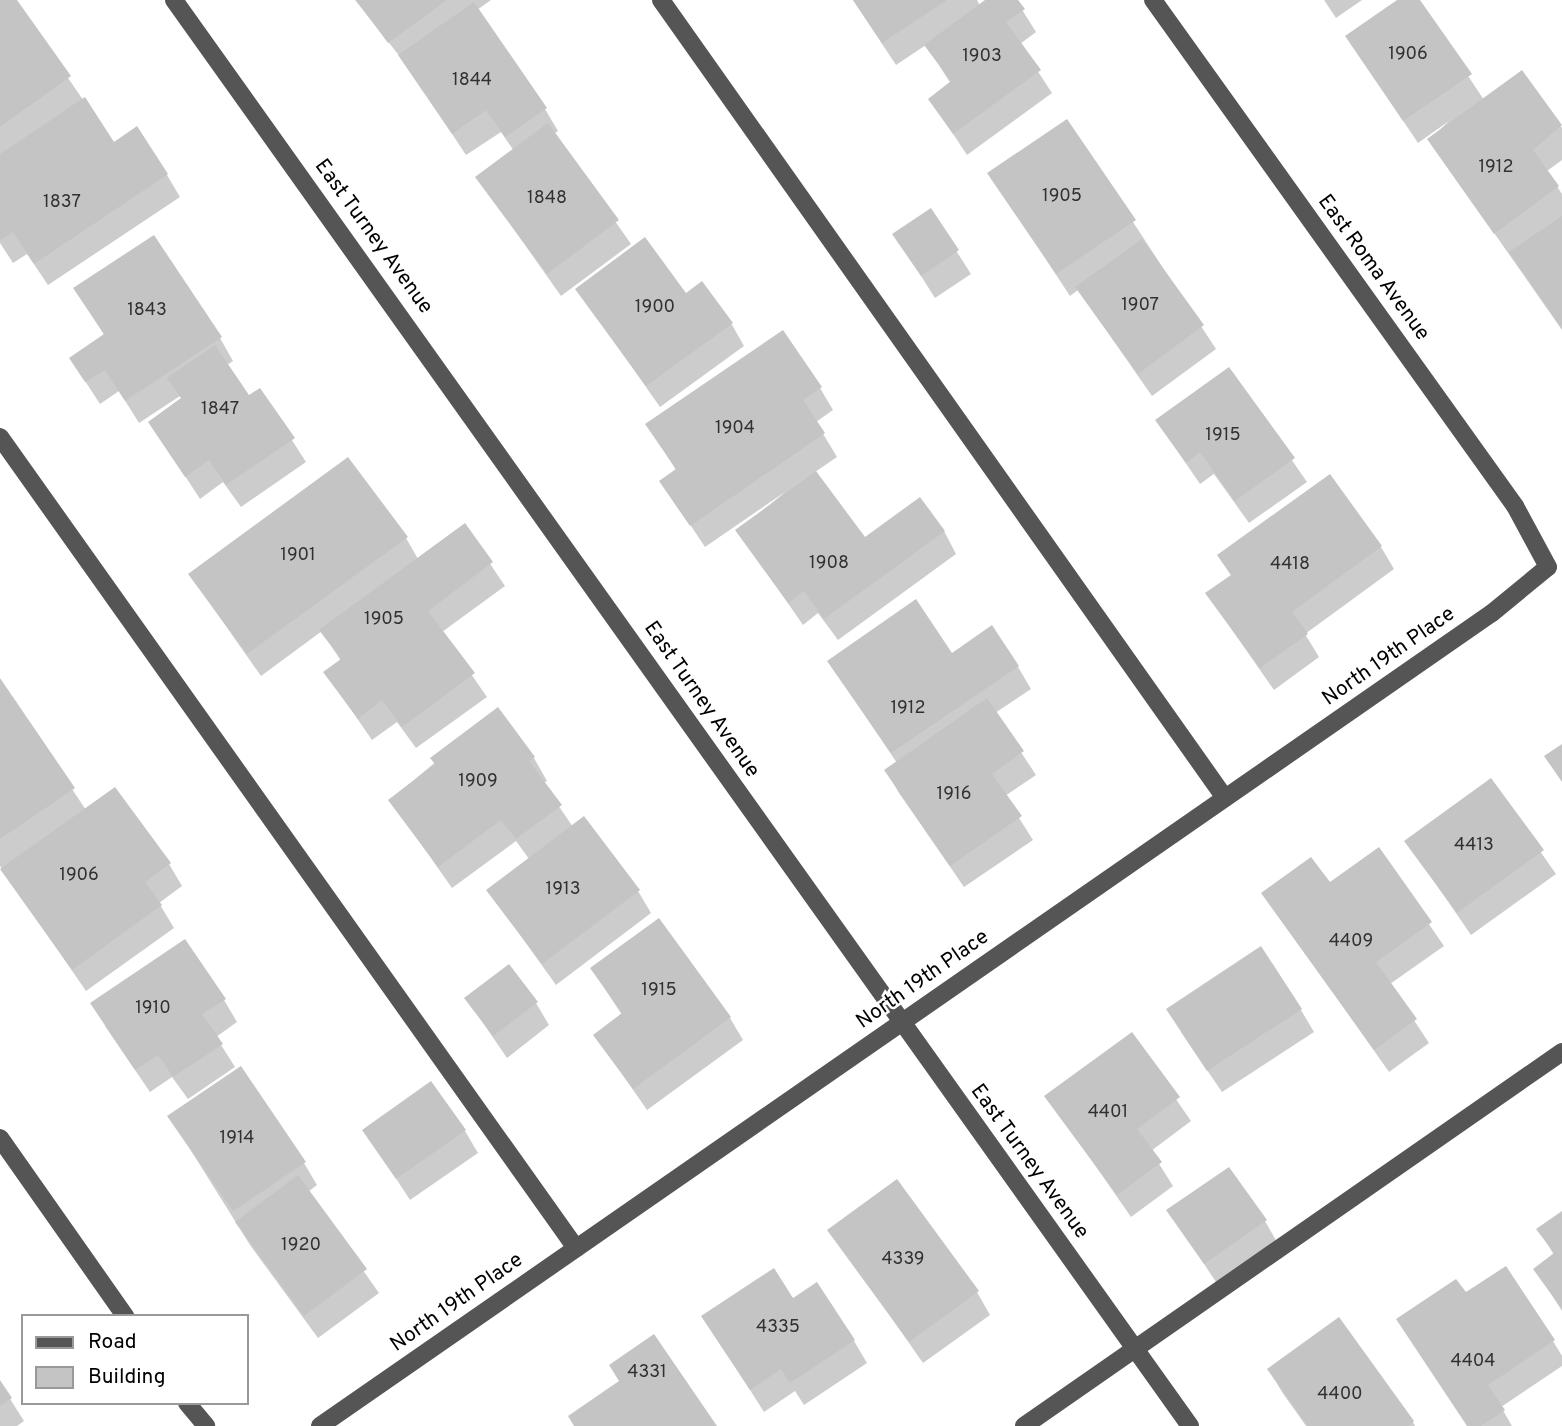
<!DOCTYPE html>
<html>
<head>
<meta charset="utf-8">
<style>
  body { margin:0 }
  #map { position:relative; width:1562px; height:1426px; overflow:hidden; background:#fff; font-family:Overpass,sans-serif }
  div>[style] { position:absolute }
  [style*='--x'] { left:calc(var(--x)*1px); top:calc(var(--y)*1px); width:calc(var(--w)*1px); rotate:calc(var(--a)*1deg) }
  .shadow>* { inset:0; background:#0003 }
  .building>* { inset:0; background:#c4c4c4 }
  .minor>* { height:18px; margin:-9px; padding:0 9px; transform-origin:9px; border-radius:9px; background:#555 }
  span { translate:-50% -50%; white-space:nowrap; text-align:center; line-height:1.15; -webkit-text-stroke:5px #fff; paint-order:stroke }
  .number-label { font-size:18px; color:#313131 }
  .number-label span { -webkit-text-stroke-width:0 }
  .street-label { font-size:21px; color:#000 }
  .legend { position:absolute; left:21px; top:1314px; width:228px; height:91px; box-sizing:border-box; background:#fff; border:2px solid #999; margin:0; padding:9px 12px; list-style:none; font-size:21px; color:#000 }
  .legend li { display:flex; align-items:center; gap:14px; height:35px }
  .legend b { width:35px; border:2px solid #999 }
</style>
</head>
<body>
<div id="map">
  <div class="shadow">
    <div style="clip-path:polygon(0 0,15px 0,113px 144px,167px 175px,180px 197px,48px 285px,27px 254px,13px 263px,0 243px)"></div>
    <div style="clip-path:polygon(355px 0,491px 0,477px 10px,545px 109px,558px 131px,554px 134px,631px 244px,561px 296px,477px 177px,514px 151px,501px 132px,466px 155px,405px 63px)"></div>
    <div style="clip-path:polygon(853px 0,977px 0,980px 6px,988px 0,1016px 0,1036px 32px,1020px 44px,1052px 93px,967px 155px,930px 99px,951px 84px,926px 45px,896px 65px)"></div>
    <div style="clip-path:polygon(1324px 0,1362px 0,1336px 18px)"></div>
    <div style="clip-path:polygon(1400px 0,1418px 0,1484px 100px,1522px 73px,1562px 128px,1562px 160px,1547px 171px,1562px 194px,1562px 330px,1429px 140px,1449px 121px,1418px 143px,1347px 37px)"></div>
    <div style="clip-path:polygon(1067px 121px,1216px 349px,1152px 396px,1078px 290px,1070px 296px,990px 174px)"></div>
    <div style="clip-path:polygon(930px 210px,971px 274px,935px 298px,895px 235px)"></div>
    <div style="clip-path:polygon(577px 289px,686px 295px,731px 323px,744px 346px,660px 407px)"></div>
    <div style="clip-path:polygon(89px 311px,220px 338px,233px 361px,227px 365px,249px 398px,260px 390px,306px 462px,241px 507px,223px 482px,200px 499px,150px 422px,182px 400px,180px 396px,139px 423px,119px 391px,100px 404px,85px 381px,105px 336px)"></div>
    <div style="clip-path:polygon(1229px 369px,1307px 482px,1249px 523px,1214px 474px,1200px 484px,1157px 421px)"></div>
    <div style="clip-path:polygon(820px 388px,833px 410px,816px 422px,837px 457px,815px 472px,864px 540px,944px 531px,956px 554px,838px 640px,818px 613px,803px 625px,738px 531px,785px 492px,705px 547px,661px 481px,676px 470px,647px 424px)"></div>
    <div style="clip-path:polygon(464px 525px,505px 586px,442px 632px,487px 697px,416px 748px,397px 722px,372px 740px,325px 672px,341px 661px,322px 631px,261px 676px,190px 575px,406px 538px,418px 559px)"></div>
    <div style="clip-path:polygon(1381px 547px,1394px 569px,1305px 634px,1319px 657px,1274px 690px,1207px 594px,1232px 577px,1219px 556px)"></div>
    <div style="clip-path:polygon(952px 655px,1018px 667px,1031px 689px,995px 713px,1036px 775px,1005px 796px,1033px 840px,964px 887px,899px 793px,886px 770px,897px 763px,843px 683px)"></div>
    <div style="clip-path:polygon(0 681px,86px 810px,169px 864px,182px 886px,159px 903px,174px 928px,86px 991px,0 866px)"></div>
    <div style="clip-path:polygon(498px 710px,534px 758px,547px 781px,543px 783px,573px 827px,638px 891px,651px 913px,556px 985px,488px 890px,529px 859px,516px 841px,452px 888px,390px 800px)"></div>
    <div style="clip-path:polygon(1491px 781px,1556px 874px,1471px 935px,1407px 842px)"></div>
    <div style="clip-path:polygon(1378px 850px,1444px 946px,1390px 984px,1429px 1043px,1389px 1072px,1263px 893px,1330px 885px)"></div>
    <div style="clip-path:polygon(592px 969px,730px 1018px,743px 1040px,647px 1110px,595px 1035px,622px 1015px)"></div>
    <div style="clip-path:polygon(466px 998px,536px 1003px,549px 1025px,507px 1058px)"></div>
    <div style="clip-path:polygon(224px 1000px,237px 1022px,216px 1037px,235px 1067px,188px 1099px,172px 1077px,150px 1092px,105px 1026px)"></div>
    <div style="clip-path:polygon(1301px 1010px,1314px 1032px,1222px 1092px,1181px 1032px)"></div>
    <div style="clip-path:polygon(1131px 1034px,1191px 1121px,1151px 1151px,1173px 1186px,1131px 1217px,1047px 1096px)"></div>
    <div style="clip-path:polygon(170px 1117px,304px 1163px,317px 1185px,308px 1192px,379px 1293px,318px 1338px,250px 1245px)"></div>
    <div style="clip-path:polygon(365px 1131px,465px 1131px,478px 1153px,410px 1200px)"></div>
    <div style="clip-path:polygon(1169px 1211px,1265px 1221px,1278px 1244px,1218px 1285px)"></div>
    <div style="clip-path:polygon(1562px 1213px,1562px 1311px,1535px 1269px,1554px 1255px,1539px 1230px)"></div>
    <div style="clip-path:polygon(830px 1230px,977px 1292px,990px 1315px,923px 1363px)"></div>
    <div style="clip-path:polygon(1465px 1295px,1553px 1341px,1562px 1356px,1562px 1366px,1501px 1407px,1512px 1426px,1467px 1426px)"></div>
    <div style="clip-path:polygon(792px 1301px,854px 1341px,867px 1363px,804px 1405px,795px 1391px,764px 1412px,703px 1316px)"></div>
    <div style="clip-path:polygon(1339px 1320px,1413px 1422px,1415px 1426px,1306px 1426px,1282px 1392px,1269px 1370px)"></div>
    <div style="clip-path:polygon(0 1383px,24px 1421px,17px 1426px,0 1426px)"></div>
  </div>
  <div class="building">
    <div style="clip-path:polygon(0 0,17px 0,71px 76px,0 127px)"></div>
    <div style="clip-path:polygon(356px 0,447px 0,388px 43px)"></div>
    <div style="clip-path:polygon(853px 0,947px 0,882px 43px)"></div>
    <div style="clip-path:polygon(985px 0,1018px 0,1025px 9px,1006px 22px,1041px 70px,953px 134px,928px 99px,951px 81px,924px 45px)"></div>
    <div style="clip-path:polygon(1397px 0,1420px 0,1472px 74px,1403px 121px,1345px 36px)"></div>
    <div style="clip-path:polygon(474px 2px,547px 108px,505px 137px,486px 110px,452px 134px,398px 55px)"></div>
    <div style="clip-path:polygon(1522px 70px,1562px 125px,1533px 150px,1559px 186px,1494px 234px,1427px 139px)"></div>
    <div style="clip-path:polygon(85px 97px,114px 142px,137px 126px,168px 174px,34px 264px,13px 232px,0 240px,0 154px)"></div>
    <div style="clip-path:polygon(1067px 119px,1136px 220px,1056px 274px,987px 173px)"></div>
    <div style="clip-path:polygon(548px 123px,619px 220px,547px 274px,475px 177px)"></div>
    <div style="clip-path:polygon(931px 208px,959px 250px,921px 276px,892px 234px)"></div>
    <div style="clip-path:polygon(1562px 216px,1562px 329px,1509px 252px)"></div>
    <div style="clip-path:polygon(154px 235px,222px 337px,125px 401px,105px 370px,85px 382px,69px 358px,104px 334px,73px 288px)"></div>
    <div style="clip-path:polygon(645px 237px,686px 293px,702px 281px,733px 323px,646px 386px,575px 289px)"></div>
    <div style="clip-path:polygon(1142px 239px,1204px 325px,1138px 374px,1075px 287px)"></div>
    <div style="clip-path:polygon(783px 330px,822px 387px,803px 400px,825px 433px,690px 526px,659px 481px,676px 469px,645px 424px)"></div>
    <div style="clip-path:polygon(215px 345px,249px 395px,260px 388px,295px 438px,226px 485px,209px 460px,185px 477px,148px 422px,181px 398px,167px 378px)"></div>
    <div style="clip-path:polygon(1229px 367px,1295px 458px,1235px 501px,1200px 452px,1186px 463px,1155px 420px)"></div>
    <div style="clip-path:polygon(348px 457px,408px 537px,247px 654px,188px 574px)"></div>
    <div style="clip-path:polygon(816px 471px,865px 537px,920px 497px,945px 531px,824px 619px,804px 591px,788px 603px,735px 530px)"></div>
    <div style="clip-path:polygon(1330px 474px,1382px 546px,1292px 612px,1308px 634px,1260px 668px,1205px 593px,1231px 575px,1217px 555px)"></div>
    <div style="clip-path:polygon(465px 523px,493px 562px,428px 611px,475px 673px,402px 727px,382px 700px,358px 719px,323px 672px,341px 659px,319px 630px)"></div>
    <div style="clip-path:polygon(916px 599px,952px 653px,992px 625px,1019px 666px,891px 753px,827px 661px)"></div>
    <div style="clip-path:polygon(0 678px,75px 788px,0 839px)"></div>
    <div style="clip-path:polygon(987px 698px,1024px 751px,992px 774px,1022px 816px,950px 866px,884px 770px)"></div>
    <div style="clip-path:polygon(498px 707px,535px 757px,529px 761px,562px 805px,516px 839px,501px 820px,438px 867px,388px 800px,435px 764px,430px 758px)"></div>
    <div style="clip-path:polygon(1562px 744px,1562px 782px,1544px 756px)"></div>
    <div style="clip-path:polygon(1491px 778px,1544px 850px,1457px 913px,1404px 841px)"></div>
    <div style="clip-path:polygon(115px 787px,171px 863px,145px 882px,162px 905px,72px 970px,0 869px)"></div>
    <div style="clip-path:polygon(584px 816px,640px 890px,542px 964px,486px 890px)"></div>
    <div style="clip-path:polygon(1379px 847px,1432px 922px,1376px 962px,1417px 1019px,1374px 1050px,1261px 893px,1311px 857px,1330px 882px)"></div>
    <div style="clip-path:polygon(659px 918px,731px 1017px,633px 1089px,593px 1035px,622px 1013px,590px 968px)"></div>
    <div style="clip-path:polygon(185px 939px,226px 999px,202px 1014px,223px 1044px,173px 1077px,158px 1055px,135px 1070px,90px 1003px)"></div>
    <div style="clip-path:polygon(1261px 946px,1302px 1009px,1207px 1071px,1166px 1009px)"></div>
    <div style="clip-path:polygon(509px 964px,538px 1002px,493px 1036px,464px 998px)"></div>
    <div style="clip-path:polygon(1132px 1032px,1180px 1097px,1137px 1129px,1162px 1162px,1117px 1195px,1044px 1096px)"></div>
    <div style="clip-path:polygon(241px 1066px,306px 1162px,233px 1211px,167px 1116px)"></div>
    <div style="clip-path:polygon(431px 1081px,466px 1130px,396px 1179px,362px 1130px)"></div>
    <div style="clip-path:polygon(1229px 1167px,1267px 1220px,1204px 1264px,1166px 1210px)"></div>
    <div style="clip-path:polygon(298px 1175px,367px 1269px,304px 1316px,235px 1222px)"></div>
    <div style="clip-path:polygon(897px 1179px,979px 1291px,909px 1342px,827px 1230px)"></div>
    <div style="clip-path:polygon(1562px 1211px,1562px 1309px,1533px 1269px,1554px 1253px,1536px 1229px)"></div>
    <div style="clip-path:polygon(1506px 1266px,1555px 1340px,1488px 1385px,1505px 1410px,1481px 1426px,1467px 1426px,1396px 1319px,1456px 1279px,1466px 1292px)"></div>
    <div style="clip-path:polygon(774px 1268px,793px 1298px,817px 1282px,855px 1340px,790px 1383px,781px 1369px,750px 1390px,701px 1316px)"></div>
    <div style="clip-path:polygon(1339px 1317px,1414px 1421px,1408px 1426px,1308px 1426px,1267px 1369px)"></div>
    <div style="clip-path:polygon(654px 1334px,717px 1426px,574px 1426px,568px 1416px,619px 1381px,609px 1365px)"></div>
    <div style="clip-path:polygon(0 1380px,12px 1398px,0 1406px)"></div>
  </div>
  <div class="minor">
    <div style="--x:174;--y:0;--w:1751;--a:54.53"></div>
    <div style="--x:661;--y:0;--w:977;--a:54.75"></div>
    <div style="--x:0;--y:437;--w:995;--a:54.62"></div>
    <div style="--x:0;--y:1138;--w:218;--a:54.9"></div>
    <div style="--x:187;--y:1403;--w:30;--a:50"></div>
    <div style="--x:320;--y:1426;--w:1426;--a:-34.75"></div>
    <div style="--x:1492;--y:613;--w:72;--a:-39.4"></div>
    <div style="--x:1548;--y:567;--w:69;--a:-118.4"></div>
    <div style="--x:1515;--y:506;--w:622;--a:-125.58"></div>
    <div style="--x:1024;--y:1426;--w:655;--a:-34.81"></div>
  </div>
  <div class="number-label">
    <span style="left:1408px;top:55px">1906</span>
    <span style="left:982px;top:57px">1903</span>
    <span style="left:472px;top:81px">1844</span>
    <span style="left:1496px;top:168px">1912</span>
    <span style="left:1062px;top:197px">1905</span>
    <span style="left:547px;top:199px">1848</span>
    <span style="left:62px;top:203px">1837</span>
    <span style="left:1140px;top:306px">1907</span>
    <span style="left:655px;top:308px">1900</span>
    <span style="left:147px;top:311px">1843</span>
    <span style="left:220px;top:410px">1847</span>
    <span style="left:735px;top:429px">1904</span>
    <span style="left:1223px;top:436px">1915</span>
    <span style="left:298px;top:556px">1901</span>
    <span style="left:829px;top:564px">1908</span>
    <span style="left:1290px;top:565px">4418</span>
    <span style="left:384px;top:620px">1905</span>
    <span style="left:908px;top:709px">1912</span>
    <span style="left:478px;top:782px">1909</span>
    <span style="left:954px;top:795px">1916</span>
    <span style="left:1474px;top:846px">4413</span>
    <span style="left:79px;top:876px">1906</span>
    <span style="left:563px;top:890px">1913</span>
    <span style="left:1351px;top:942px">4409</span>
    <span style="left:659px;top:991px">1915</span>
    <span style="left:153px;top:1009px">1910</span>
    <span style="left:1108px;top:1113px">4401</span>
    <span style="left:237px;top:1139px">1914</span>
    <span style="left:301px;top:1246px">1920</span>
    <span style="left:903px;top:1260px">4339</span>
    <span style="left:778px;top:1328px">4335</span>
    <span style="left:1473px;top:1362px">4404</span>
    <span style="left:647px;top:1373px">4331</span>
    <span style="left:1340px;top:1395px">4400</span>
  </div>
  <div class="street-label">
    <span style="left:373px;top:237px;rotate:54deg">East Turney Avenue</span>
    <span style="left:1373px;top:268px;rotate:54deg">East Roma Avenue</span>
    <span style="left:1389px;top:657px;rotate:-35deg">North 19th Place</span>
    <span style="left:701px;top:700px;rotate:55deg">East Turney Avenue</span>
    <span style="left:923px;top:980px;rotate:-35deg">North 19th Place</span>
    <span style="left:1029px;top:1162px;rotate:54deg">East Turney Avenue</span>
    <span style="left:457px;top:1303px;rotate:-35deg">North 19th Place</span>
  </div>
  <ul class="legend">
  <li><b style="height:9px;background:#555"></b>Road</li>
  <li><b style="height:19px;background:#c4c4c4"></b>Building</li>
  </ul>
</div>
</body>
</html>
